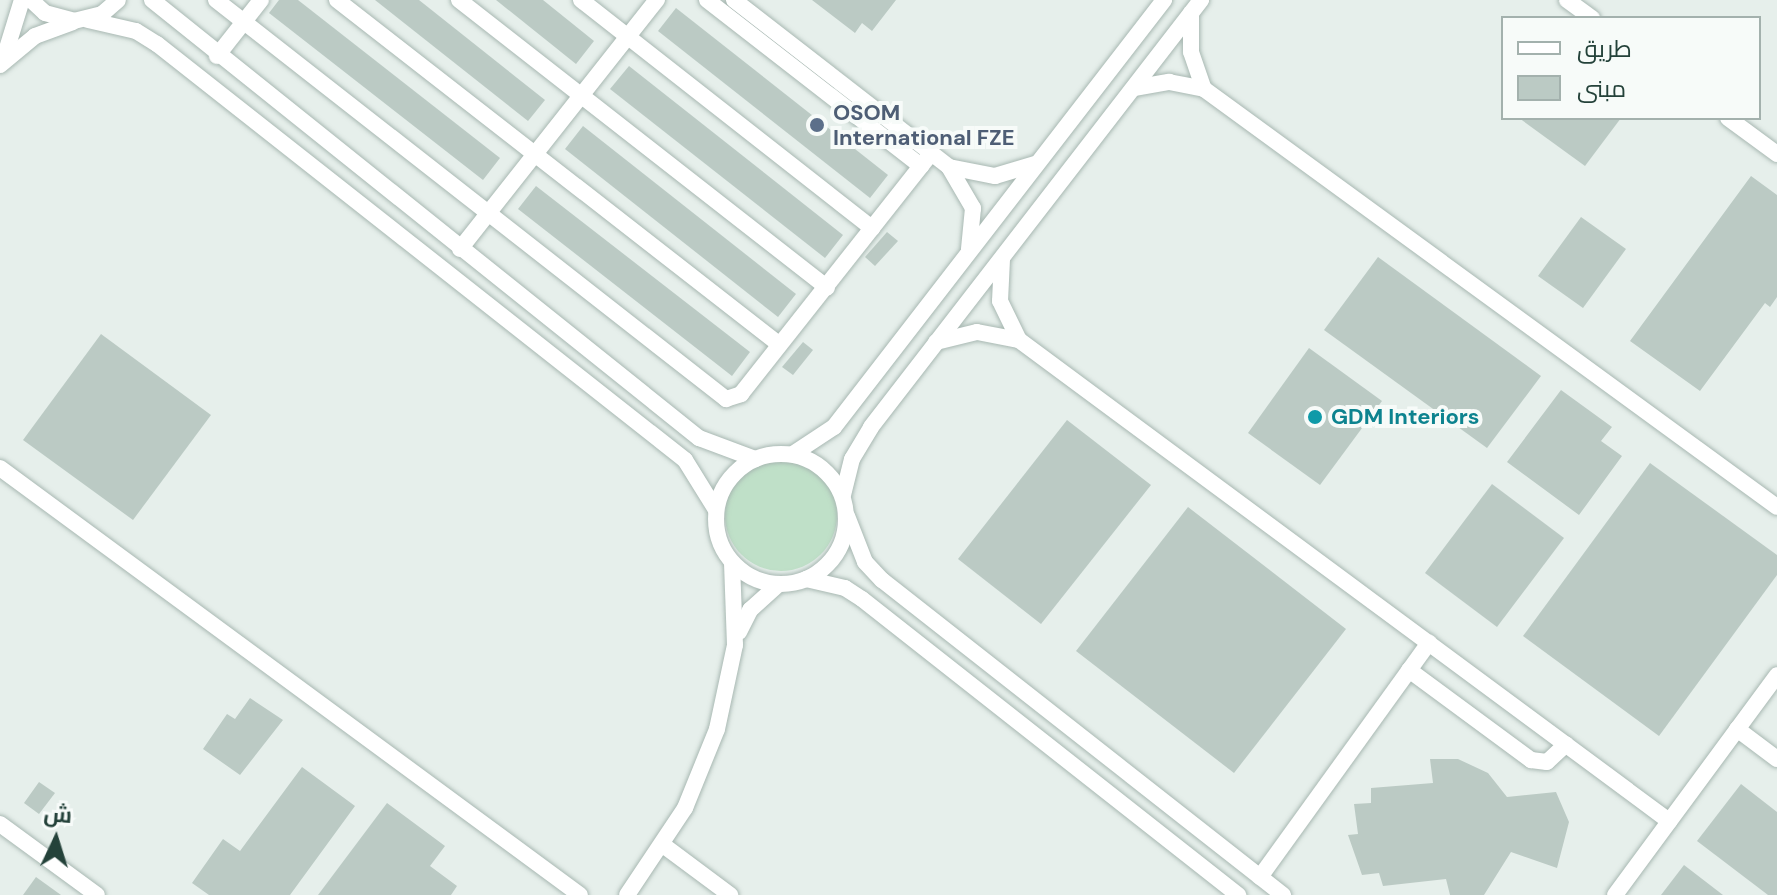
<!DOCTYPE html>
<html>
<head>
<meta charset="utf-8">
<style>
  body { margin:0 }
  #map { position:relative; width:1777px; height:895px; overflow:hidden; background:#e6efeb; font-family:"DM Sans",Cairo,sans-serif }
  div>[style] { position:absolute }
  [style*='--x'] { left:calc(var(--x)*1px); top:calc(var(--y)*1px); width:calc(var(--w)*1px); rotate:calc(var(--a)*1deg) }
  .green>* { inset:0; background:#bfe0c8 }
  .round { border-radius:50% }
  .building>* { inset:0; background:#bbcac4 }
  .roads { filter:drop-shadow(0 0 2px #a8b8b2) drop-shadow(0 0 2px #a8b8b2) }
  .minor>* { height:16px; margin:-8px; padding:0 8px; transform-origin:8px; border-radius:8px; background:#fff }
  .minor>.ring { margin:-8px; padding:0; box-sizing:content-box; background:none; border:16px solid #fff; border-radius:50% }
  .dots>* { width:22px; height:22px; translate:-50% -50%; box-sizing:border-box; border:4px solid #f7fbf9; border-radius:50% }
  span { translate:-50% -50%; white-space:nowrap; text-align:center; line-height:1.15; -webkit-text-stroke:8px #f7fbf9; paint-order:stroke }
  .service-label { font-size:22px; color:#4e5e75; font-weight:700 }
  .left { translate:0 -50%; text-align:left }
  .culture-label { font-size:22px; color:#0d838f; font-weight:700 }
  .legend { position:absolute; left:1501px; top:16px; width:260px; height:104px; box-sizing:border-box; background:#f7fbf9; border:2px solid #a3b1ad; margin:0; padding:10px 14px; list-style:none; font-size:24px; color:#24423a }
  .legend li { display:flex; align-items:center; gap:16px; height:40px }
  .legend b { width:40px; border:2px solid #a3b1ad }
  .north { position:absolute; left:16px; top:799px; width:80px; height:80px; -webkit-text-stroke:6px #f7fbf9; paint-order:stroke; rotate:4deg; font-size:22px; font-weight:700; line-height:32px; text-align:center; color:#24423a }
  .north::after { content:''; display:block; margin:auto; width:28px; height:36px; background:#24423a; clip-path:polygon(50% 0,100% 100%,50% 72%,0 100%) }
</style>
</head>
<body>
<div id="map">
  <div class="green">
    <div class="round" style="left:725px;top:459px;width:112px;height:112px"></div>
  </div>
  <div class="building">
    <div style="clip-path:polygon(279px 0,298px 0,500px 158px,483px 180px,269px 13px)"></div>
    <div style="clip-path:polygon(375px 0,419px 0,545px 100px,528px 121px)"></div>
    <div style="clip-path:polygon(496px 0,543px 0,594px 41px,576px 64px)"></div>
    <div style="clip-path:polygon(812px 0,896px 0,872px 31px,862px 23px,855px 33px)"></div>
    <div style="clip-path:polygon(676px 8px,888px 175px,870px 198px,658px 31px)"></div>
    <div style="clip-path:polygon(629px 66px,843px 235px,825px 258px,610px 89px)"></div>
    <div style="clip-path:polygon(1519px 118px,1621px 118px,1585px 166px)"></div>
    <div style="clip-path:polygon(583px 126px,796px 294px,778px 317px,565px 149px)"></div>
    <div style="clip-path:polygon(1751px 176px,1777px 195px,1777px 297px,1770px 307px,1765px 303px,1700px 391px,1630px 341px)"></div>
    <div style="clip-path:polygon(536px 186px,750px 352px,732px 376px,518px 209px)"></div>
    <div style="clip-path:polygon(1581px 217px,1626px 249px,1583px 308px,1538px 276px)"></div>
    <div style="clip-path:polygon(887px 232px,898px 241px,875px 266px,865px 257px)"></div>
    <div style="clip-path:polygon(1378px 257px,1541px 376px,1487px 448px,1324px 330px)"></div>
    <div style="clip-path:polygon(101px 334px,211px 415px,133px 520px,23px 440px)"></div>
    <div style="clip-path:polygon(803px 342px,813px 350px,793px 375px,782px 367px)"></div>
    <div style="clip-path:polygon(1309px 348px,1382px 401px,1320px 485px,1248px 433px)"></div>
    <div style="clip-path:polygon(1561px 390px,1612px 427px,1601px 441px,1622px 456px,1579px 515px,1507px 462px)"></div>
    <div style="clip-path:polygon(1067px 420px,1151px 485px,1041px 624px,958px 559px)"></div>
    <div style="clip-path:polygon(1650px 463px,1777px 555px,1777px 575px,1659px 736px,1523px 636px)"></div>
    <div style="clip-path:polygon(1492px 484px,1564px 538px,1497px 627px,1425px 573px)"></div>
    <div style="clip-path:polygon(1188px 507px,1346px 629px,1234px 773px,1076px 651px)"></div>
    <div style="clip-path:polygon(250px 698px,283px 720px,240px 775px,203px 749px,227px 714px,235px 719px)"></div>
    <div style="clip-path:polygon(1430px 759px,1458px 759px,1488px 773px,1507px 797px,1556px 792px,1569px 822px,1557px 868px,1511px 852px,1484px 895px,1450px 895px,1446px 879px,1383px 886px,1379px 873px,1362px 875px,1348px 835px,1358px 834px,1354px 804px,1371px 803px,1371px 788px,1433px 783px)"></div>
    <div style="clip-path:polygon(302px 767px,355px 806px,290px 895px,209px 895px,192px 883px,223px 839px,240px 851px)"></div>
    <div style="clip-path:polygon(39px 782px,55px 793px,39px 814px,24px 803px)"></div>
    <div style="clip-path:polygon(1741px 784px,1777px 812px,1777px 895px,1768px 895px,1697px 841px)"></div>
    <div style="clip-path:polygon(387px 803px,445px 846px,430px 866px,457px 886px,451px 895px,318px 895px)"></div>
    <div style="clip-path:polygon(1684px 865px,1723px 895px,1661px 895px)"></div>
    <div style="clip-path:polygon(36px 877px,61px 895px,23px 895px)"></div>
  </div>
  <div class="roads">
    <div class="minor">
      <div style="--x:31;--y:0;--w:19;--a:43"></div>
      <div style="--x:45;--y:13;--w:30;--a:15"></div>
      <div style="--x:74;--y:21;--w:29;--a:-14"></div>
      <div style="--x:102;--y:14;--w:21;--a:-41"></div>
      <div style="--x:152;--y:0;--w:701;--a:38.69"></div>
      <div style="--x:699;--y:438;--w:60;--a:20.6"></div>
      <div style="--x:216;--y:0;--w:648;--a:38.04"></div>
      <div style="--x:726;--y:399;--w:16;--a:-18"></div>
      <div style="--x:741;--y:394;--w:307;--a:-51.7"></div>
      <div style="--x:337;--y:0;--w:561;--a:37.91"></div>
      <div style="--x:459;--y:0;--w:467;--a:38"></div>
      <div style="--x:581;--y:0;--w:370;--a:38.1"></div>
      <div style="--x:707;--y:0;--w:271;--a:37.8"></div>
      <div style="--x:734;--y:0;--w:272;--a:37.8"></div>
      <div style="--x:949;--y:167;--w:48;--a:59.7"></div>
      <div style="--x:973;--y:208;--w:41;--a:95.6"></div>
      <div style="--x:1567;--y:0;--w:31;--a:36"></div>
      <div style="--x:1191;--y:13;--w:39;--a:90"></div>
      <div style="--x:1191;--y:52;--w:39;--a:71"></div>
      <div style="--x:88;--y:20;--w:49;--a:12.9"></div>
      <div style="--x:136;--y:31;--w:25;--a:32"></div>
      <div style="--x:157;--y:44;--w:672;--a:38.23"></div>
      <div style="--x:685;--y:460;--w:59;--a:58.2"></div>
      <div style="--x:217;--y:56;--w:71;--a:-51.8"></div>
      <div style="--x:4;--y:58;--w:61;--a:-72.8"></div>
      <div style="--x:0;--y:65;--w:45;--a:-39.6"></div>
      <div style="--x:35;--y:36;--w:40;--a:-20.2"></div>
      <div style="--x:1134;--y:88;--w:36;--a:-10"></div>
      <div style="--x:1169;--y:82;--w:36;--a:11"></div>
      <div style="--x:1204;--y:89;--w:709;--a:36.11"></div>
      <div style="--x:1728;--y:118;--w:61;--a:36.3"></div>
      <div style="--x:949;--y:167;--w:47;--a:11.1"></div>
      <div style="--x:995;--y:176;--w:42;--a:-16.7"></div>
      <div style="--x:460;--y:249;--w:318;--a:-51.7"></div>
      <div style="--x:1002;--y:259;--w:42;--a:92.7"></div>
      <div style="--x:1000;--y:301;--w:43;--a:64"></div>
      <div style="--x:936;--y:342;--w:42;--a:-13.7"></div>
      <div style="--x:977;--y:332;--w:43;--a:10.8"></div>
      <div style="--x:1019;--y:340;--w:809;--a:36.5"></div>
      <div class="ring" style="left:716px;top:454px;width:114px;height:114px"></div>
      <div style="--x:793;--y:454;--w:49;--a:-33.4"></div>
      <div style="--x:834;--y:427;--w:540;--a:-52.3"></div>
      <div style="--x:0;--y:468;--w:720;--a:36.36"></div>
      <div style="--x:843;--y:495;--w:37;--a:-76"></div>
      <div style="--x:852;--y:459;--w:37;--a:-59"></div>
      <div style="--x:871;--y:427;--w:540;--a:-52.3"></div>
      <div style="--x:847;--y:516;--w:49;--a:68.6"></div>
      <div style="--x:865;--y:562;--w:25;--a:47"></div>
      <div style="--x:882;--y:580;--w:510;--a:38.15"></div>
      <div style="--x:806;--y:579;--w:40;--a:13"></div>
      <div style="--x:845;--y:588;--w:20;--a:33"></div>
      <div style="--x:862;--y:599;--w:479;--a:38.2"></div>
      <div style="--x:739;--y:632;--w:25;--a:-63"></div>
      <div style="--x:750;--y:610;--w:39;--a:-42"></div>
      <div style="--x:1409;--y:670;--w:152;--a:36.4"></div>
      <div style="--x:1531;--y:760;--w:16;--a:7"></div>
      <div style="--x:1547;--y:762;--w:26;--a:-43"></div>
      <div style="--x:1737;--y:729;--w:50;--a:36.9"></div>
      <div style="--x:0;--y:824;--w:120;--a:36.2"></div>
      <div style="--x:663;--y:845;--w:84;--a:36.7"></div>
      <div style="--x:1260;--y:877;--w:289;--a:-54.2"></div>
      <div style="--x:627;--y:895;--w:105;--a:-56.3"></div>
      <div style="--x:685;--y:808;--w:85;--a:-67.9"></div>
      <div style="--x:717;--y:729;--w:86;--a:-77.9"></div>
      <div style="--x:735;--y:645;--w:82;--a:-92.1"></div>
      <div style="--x:1615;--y:895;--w:273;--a:-53.6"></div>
    </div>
  </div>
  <div class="dots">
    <div style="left:817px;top:125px;background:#5c6f8a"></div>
    <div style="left:1315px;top:417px;background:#0f9aa8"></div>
  </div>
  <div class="service-label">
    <span class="left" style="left:833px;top:125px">OSOM<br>International FZE</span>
  </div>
  <div class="culture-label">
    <span class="left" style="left:1331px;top:417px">GDM Interiors</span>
  </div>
  <ul class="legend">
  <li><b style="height:10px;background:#fff"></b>طريق</li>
  <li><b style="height:22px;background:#bbcac4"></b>مبنى</li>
  </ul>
  <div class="north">ش</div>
</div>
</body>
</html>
